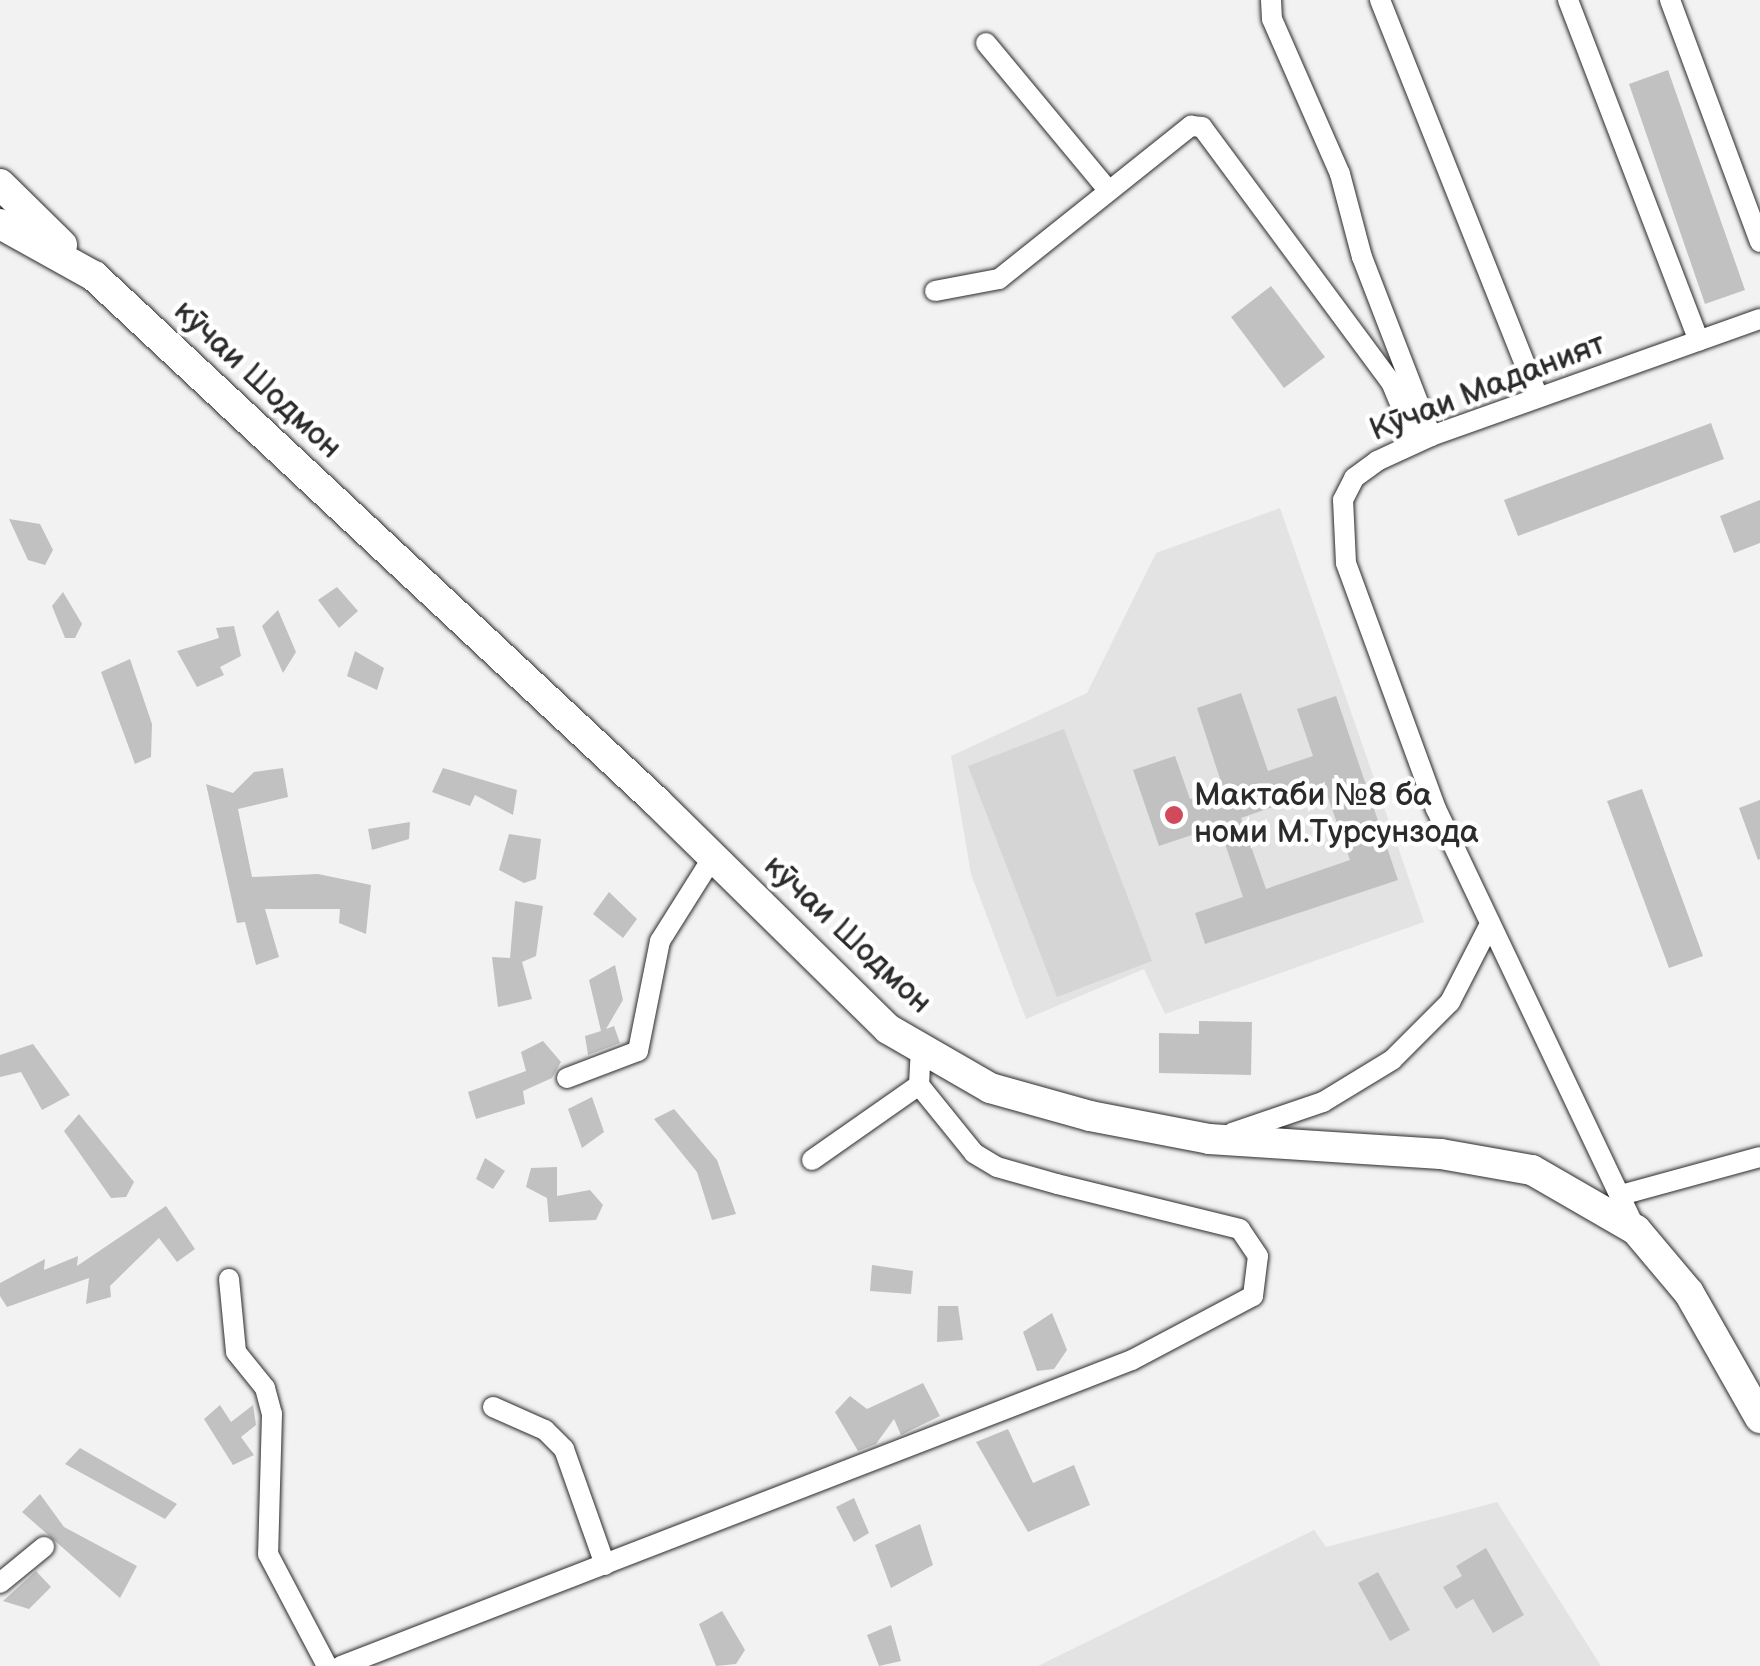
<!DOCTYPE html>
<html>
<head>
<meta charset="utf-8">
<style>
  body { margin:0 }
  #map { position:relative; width:1760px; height:1666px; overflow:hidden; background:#f2f2f2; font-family:"Balsamiq Sans",sans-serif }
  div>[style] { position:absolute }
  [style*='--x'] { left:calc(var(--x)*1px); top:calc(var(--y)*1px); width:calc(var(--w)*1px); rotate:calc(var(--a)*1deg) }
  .built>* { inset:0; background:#e3e3e3 }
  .green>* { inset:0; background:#d5d5d5 }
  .building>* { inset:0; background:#c1c1c1 }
  .roads { filter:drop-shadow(0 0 2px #2b2b2b) drop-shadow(0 0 2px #2b2b2b) }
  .street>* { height:20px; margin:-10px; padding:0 10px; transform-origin:10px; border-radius:10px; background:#fff }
  .secondary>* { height:30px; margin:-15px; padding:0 15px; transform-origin:15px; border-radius:15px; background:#fff }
  .dots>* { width:28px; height:28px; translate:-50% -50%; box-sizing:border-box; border:5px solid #fff; border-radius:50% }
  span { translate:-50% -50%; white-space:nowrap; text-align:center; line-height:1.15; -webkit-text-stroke:9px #fff; paint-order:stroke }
  .street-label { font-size:32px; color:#2b2b2b }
  .poi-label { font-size:32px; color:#2b2b2b }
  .left { translate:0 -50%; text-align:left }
</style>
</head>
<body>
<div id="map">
  <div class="built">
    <div style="clip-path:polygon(1280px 508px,1424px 922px,1165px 1014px,1144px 969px,1026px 1019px,971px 874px,951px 756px,1087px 693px,1156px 553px)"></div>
    <div style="clip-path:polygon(1497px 1502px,1601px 1666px,1038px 1666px,1314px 1530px,1326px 1547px)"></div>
  </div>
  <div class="green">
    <div style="clip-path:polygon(1064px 729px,1152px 961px,1057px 997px,968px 766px)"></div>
  </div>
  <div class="building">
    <div style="clip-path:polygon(1668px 70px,1745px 290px,1705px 304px,1629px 84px)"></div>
    <div style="clip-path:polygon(1271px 286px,1325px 357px,1284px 388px,1231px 317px)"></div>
    <div style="clip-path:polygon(1711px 423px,1724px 459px,1518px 536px,1504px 500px)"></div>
    <div style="clip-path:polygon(1760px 500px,1760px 543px,1734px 553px,1720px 516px)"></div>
    <div style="clip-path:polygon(9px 519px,40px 524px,53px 550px,45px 565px,28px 560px)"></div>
    <div style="clip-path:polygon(337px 587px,358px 611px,339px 628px,318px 600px)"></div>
    <div style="clip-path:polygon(63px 592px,82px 624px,75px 638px,65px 638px,52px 606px)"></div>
    <div style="clip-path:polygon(278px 610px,296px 652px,283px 673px,262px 626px)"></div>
    <div style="clip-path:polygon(234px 626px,241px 656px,220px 667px,224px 675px,197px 687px,177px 651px,219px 638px,216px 628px)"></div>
    <div style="clip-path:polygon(355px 651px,384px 668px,377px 690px,347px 676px)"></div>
    <div style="clip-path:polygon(130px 659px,152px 724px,151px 757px,135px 764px,101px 672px)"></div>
    <div style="clip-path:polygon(evenodd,1241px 693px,1268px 771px,1313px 756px,1297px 709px,1336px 696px,1398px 880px,1205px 944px,1195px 913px,1243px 897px,1219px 826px,1159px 846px,1133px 770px,1175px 756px,1190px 799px,1223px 788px,1197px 708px,1241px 693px,1325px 789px,1350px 860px,1266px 889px,1241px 818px,1325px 789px)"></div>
    <div style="clip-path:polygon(283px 768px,288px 797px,238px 809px,252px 877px,318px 874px,371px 885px,366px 934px,339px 923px,340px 909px,265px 909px,279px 957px,256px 965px,245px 922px,237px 923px,206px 784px,233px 793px,254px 772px)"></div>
    <div style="clip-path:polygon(443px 768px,517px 790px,513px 815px,475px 795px,470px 806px,432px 792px)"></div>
    <div style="clip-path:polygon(1642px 789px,1703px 956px,1669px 968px,1607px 801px)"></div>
    <div style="clip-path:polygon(1760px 800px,1760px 859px,1758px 860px,1739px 808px)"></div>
    <div style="clip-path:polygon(410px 822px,409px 839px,372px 850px,368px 829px)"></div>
    <div style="clip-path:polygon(509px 834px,541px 839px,536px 879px,524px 883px,499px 870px)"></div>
    <div style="clip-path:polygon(609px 892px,637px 919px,623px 938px,593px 914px)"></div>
    <div style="clip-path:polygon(515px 901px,543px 906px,536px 956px,522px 962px,532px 999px,498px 1007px,492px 957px,510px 958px)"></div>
    <div style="clip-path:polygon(615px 965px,623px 1000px,606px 1029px,614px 1026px,620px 1043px,588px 1055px,585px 1036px,601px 1031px,589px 980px)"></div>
    <div style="clip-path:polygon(1199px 1021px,1252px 1022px,1251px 1075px,1159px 1073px,1159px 1033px,1199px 1034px)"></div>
    <div style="clip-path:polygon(543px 1041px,561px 1062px,552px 1078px,523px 1091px,525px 1104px,476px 1119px,468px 1092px,526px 1071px,521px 1052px)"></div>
    <div style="clip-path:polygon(33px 1044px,70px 1095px,42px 1110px,21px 1072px,0 1077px,0 1055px)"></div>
    <div style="clip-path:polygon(592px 1097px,604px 1132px,582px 1148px,568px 1109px)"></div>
    <div style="clip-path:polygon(674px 1109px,717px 1160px,736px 1214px,712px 1220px,697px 1172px,654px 1119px)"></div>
    <div style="clip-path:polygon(79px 1114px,134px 1182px,126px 1197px,111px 1198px,64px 1131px)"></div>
    <div style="clip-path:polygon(485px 1158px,505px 1171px,493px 1189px,476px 1179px)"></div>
    <div style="clip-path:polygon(557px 1167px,557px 1196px,590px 1190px,603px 1205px,596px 1220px,549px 1222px,547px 1198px,526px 1187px,531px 1168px)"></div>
    <div style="clip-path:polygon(166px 1206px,195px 1249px,177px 1262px,159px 1238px,110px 1286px,111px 1297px,86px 1304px,89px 1278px,7px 1307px,0 1296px,0 1283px,45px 1259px,44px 1270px,78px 1256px,77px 1266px)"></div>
    <div style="clip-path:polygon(872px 1265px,913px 1271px,911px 1294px,870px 1291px)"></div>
    <div style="clip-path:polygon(938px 1306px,958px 1306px,963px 1340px,937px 1342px)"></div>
    <div style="clip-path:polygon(1052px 1313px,1067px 1350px,1054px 1369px,1037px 1371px,1023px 1332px)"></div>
    <div style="clip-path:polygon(923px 1383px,940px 1416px,901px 1435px,894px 1419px,876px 1444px,858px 1451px,835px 1412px,850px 1396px,867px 1409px)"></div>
    <div style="clip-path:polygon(220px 1405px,231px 1422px,253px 1405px,256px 1425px,241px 1437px,254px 1455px,233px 1465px,204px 1419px)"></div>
    <div style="clip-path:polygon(1008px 1429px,1033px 1483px,1074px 1465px,1090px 1505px,1028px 1532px,976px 1442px)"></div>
    <div style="clip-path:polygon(80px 1448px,177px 1504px,165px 1519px,65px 1464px)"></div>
    <div style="clip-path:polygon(40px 1494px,64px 1527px,137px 1566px,120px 1598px,22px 1512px)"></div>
    <div style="clip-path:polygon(854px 1498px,869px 1533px,854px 1542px,836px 1507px)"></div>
    <div style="clip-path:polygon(920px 1524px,933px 1565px,891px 1588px,875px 1545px)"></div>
    <div style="clip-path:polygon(1486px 1548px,1524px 1615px,1493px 1633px,1473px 1599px,1456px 1609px,1443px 1587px,1462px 1576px,1456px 1566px)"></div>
    <div style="clip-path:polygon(36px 1571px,51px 1587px,29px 1609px,3px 1601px)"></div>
    <div style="clip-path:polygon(1378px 1572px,1410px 1630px,1390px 1641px,1358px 1583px)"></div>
    <div style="clip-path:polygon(722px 1611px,745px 1650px,736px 1664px,716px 1666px,699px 1624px)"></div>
    <div style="clip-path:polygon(891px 1625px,901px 1661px,879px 1666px,867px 1635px)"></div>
  </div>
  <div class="roads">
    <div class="street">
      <div style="--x:1271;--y:0;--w:19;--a:87"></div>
      <div style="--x:1272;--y:19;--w:169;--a:66.3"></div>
      <div style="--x:1340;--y:174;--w:86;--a:75.2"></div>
      <div style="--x:1362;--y:257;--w:192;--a:68.9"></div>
      <div style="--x:1380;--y:0;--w:427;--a:68.3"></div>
      <div style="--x:1568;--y:0;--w:365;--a:69"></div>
      <div style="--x:1670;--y:0;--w:258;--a:69.6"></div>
      <div style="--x:986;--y:43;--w:191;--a:50.3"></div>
      <div style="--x:935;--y:291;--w:65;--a:-10.6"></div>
      <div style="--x:999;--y:279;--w:246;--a:-38.6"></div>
      <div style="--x:1191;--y:126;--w:11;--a:5"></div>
      <div style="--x:1202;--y:127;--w:317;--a:53.5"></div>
      <div style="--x:1391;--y:382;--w:65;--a:67.4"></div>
      <div style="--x:567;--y:1078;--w:76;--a:-20.8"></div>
      <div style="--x:638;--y:1051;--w:112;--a:-78.7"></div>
      <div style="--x:660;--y:941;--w:99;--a:-57.8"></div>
      <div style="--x:1232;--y:1133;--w:96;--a:-18.8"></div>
      <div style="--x:1323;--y:1102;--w:81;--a:-31.3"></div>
      <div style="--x:1392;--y:1060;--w:82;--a:-45"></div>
      <div style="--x:1450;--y:1002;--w:83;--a:-62.8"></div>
      <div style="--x:812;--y:1160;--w:131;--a:-35"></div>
      <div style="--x:1621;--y:1195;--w:144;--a:-15.3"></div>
      <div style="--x:1636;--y:1230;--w:466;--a:-115.4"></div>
      <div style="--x:1436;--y:809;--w:262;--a:-110.1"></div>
      <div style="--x:1346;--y:563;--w:63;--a:-92.7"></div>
      <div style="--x:1343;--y:500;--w:25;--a:-63"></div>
      <div style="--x:1354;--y:478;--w:29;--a:-36"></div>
      <div style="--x:1377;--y:461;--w:60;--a:-24.8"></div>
      <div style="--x:1431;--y:436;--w:349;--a:-19.6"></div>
      <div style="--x:229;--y:1279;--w:73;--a:84.5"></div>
      <div style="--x:236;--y:1352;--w:46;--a:51.1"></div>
      <div style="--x:265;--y:1388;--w:27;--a:75"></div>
      <div style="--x:272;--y:1414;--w:140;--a:91.6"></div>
      <div style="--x:268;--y:1554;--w:127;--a:62.2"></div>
      <div style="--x:493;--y:1407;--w:57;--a:23.9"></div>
      <div style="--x:545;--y:1430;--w:27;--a:45"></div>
      <div style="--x:564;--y:1449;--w:123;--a:70.5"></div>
      <div style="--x:0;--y:1583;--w:57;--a:-39.3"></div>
      <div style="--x:341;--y:1666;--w:848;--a:-21.15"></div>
      <div style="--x:1132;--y:1360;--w:137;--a:-27.9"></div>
      <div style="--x:1253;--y:1296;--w:40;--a:-82.9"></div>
      <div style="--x:1258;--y:1256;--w:32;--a:-124"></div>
      <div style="--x:1240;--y:1229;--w:188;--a:-166.2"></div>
      <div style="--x:1057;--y:1184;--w:62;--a:-164.2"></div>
      <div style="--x:997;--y:1167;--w:27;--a:-149"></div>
      <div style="--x:974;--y:1153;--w:87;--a:-129"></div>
      <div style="--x:919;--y:1085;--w:35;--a:-87"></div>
    </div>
    <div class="secondary">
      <div style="--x:0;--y:184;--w:87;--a:44.5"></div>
      <div style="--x:0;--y:224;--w:107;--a:29"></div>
      <div style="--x:94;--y:276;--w:770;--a:43.05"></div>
      <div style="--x:657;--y:802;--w:324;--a:44.5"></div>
      <div style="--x:888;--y:1029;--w:118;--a:30"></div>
      <div style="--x:990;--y:1088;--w:104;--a:15.6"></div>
      <div style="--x:1090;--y:1116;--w:121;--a:10.9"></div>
      <div style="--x:1209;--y:1139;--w:232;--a:3.7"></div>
      <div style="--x:1441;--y:1154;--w:92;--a:10"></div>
      <div style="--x:1532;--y:1170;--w:120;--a:30"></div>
      <div style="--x:1636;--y:1230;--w:82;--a:49.9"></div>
      <div style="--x:1689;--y:1293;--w:144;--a:60.4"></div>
    </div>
  </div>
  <div class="dots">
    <div style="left:1174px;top:815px;background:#d1495b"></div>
  </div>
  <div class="street-label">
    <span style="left:257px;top:380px;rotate:43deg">кӯчаи Шодмон</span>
    <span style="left:1488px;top:388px;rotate:-21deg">Кӯчаи Маданият</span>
    <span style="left:847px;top:935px;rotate:43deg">кӯчаи Шодмон</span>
  </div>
  <div class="poi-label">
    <span class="left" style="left:1194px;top:815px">Мактаби №8 ба<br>номи М.Турсунзода</span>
  </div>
</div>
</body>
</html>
